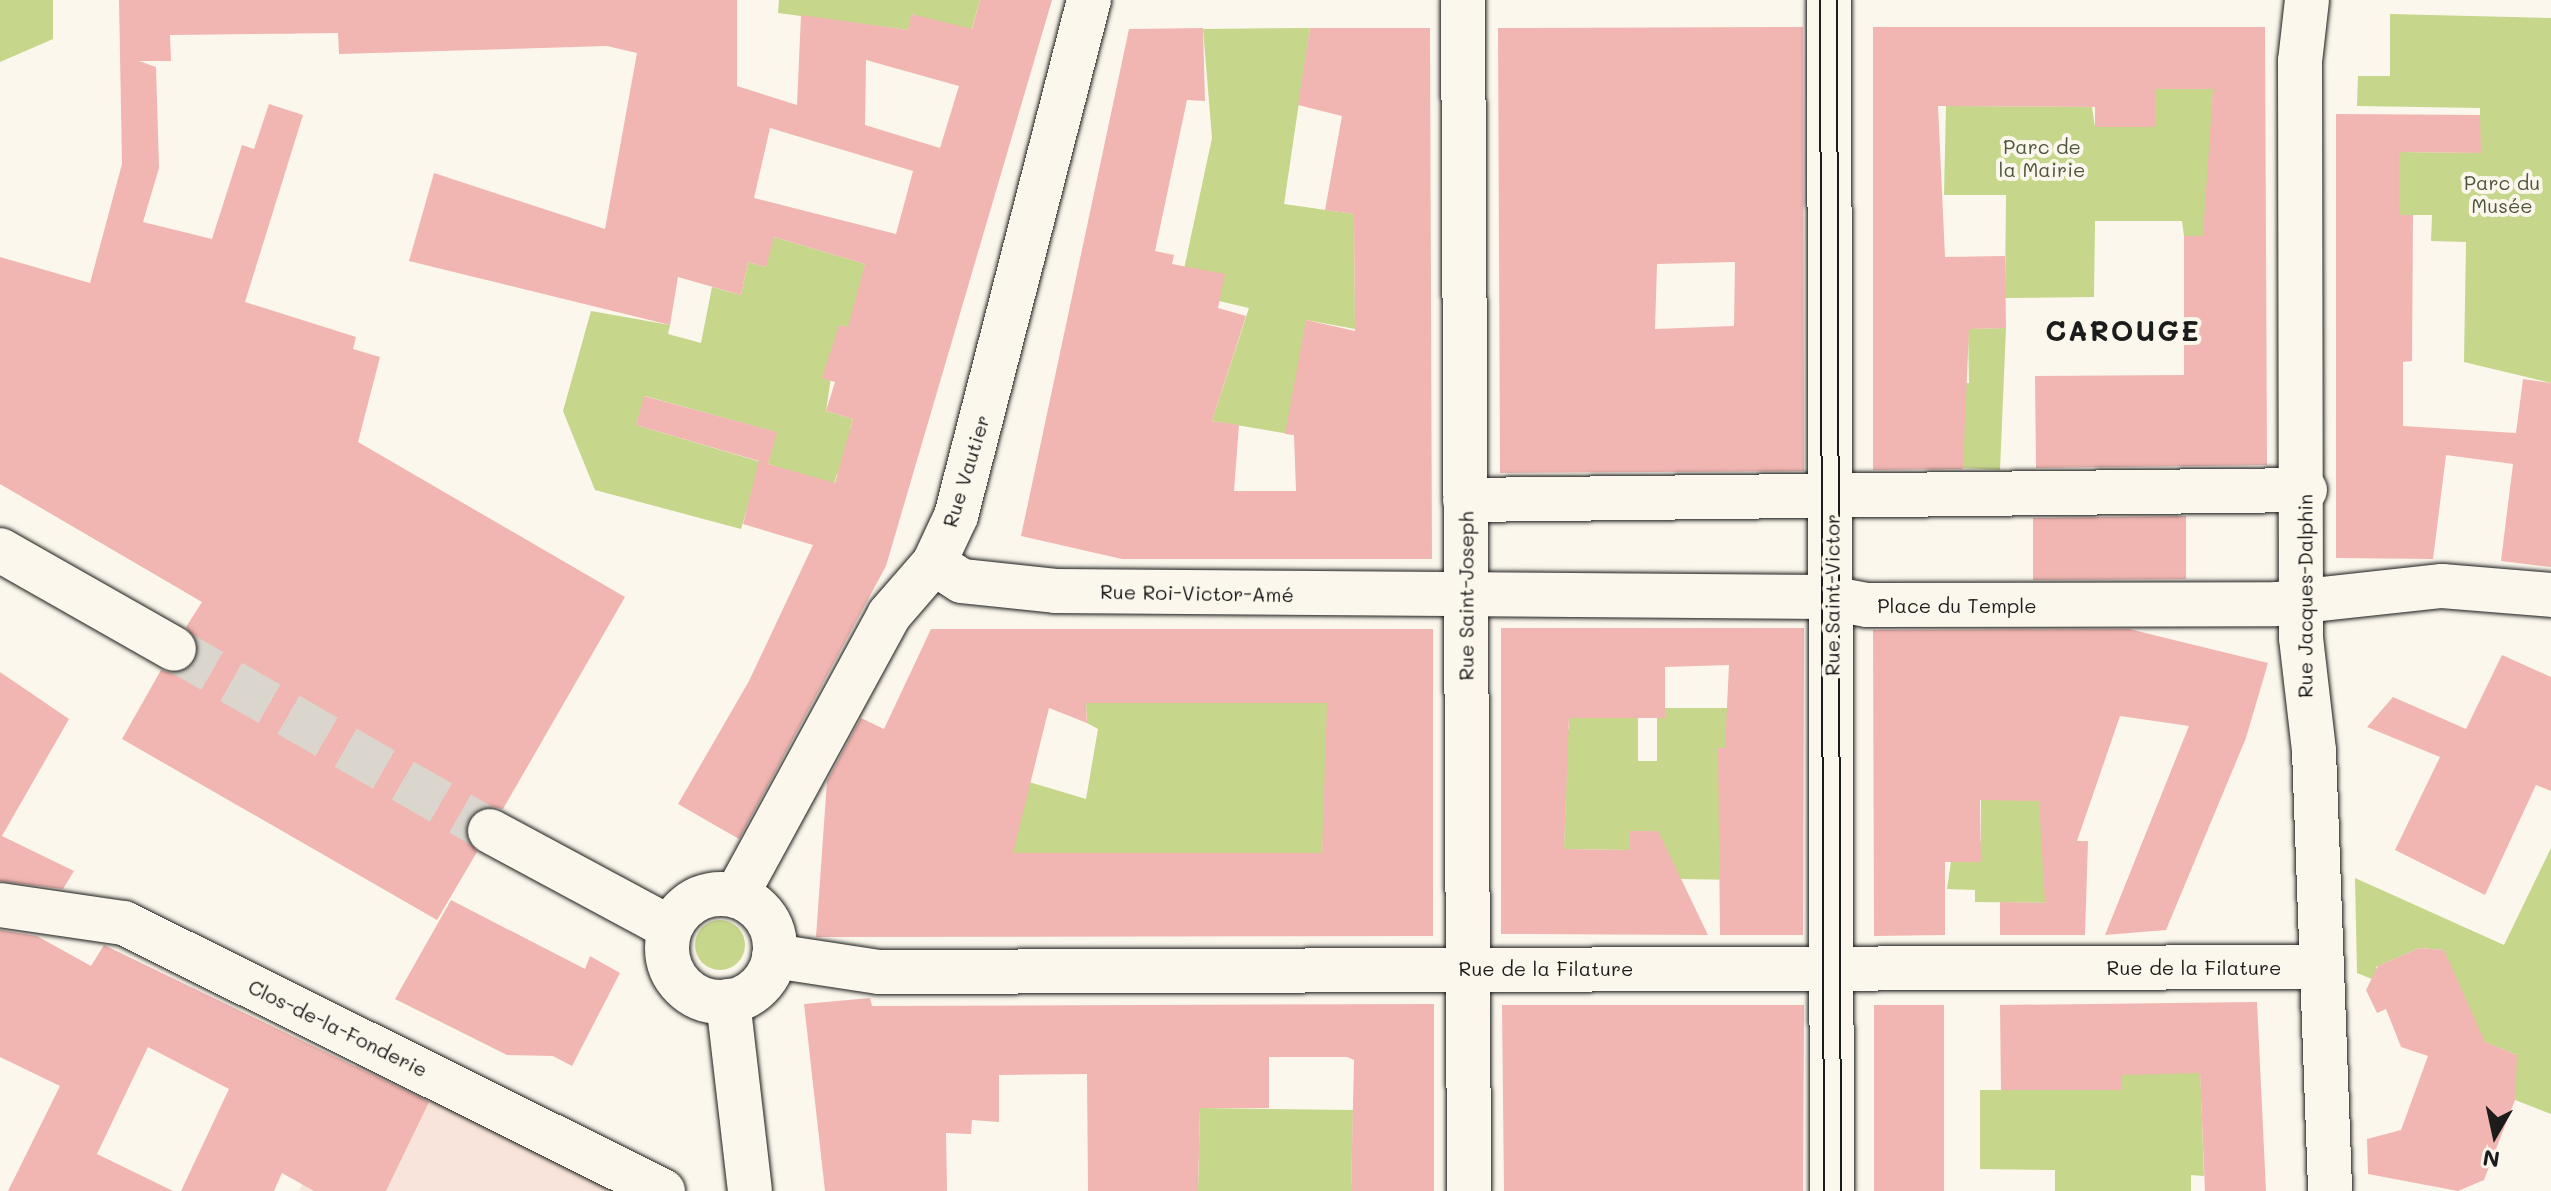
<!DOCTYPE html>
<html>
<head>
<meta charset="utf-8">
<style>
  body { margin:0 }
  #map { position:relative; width:2551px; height:1191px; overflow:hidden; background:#fbf7ec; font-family:Mali,sans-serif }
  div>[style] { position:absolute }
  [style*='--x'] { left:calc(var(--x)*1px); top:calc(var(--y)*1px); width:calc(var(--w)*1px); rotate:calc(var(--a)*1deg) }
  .built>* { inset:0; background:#f8e4da }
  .green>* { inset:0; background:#c6d68a }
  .round { border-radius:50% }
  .building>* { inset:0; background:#f1b6b1 }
  .secondary-tunnel>* { height:44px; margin-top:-22px; transform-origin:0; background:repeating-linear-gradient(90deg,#dad6cd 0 44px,transparent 0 66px) }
  .roads { filter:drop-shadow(0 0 2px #1c1c1c) drop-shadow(0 0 2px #1c1c1c) }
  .street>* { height:44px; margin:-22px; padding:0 22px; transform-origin:22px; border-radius:22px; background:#fbf7ec }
  .secondary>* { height:44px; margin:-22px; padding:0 22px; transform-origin:22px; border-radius:22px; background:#fbf7ec }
  .secondary>.ring { margin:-22px; padding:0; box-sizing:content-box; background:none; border:44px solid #fbf7ec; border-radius:50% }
  .tram>* { height:2px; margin:-1px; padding:0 1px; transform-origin:1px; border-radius:1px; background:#1c1c1c }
  span { translate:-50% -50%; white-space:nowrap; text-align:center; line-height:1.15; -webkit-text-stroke:8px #fbf7ec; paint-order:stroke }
  .park-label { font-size:20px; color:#4f543d }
  .street-label { font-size:20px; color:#1c1c1c }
  .district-label { font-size:28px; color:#1c1c1c; font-weight:700; letter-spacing:2px }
  .north { position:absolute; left:2455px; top:1095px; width:80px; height:80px; -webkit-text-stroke:6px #fbf7ec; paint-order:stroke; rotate:189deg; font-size:22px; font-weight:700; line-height:32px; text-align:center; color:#1c1c1c }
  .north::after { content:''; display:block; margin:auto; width:28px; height:36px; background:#1c1c1c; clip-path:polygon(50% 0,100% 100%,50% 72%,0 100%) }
</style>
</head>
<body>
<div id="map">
  <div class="built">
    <div style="clip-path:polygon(363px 1051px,614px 1191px,299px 1191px)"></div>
  </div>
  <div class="green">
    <div style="clip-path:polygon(0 0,53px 0,53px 39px,0 62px)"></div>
    <div style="clip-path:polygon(779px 0,980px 0,970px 35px,912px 14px,908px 30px,778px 13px)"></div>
    <div style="clip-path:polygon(2390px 14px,2551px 18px,2551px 383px,2464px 362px,2466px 242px,2431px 241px,2432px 215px,2399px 215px,2399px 152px,2480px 153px,2480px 108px,2357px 106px,2358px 76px,2390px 76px)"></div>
    <div style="clip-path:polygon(1310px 28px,1284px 204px,1354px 214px,1355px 329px,1306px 320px,1295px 435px,1212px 421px,1249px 308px,1219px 301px,1184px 269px,1212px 138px,1203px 29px)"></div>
    <div style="clip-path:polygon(2155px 89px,2213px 89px,2207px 236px,2184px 236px,2182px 221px,2095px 221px,2094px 297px,2005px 298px,2006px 195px,1944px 195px,1946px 106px,2092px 107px,2095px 127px,2155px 127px)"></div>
    <div style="clip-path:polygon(757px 232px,865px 264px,854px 329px,839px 325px,826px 411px,853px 419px,850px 429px,857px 432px,845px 476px,837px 474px,834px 484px,768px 464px,776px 432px,645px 396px,636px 425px,761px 462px,741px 529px,595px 490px,563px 411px,591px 311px,670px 325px,668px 334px,701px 343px,712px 287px,741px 295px,748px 262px,766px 267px)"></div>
    <div style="clip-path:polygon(2006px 328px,2000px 470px,1963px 468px,1958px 384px,1969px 383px,1968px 329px)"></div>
    <div style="clip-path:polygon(1086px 703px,1331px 703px,1322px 853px,1012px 854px,1029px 782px,1086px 799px,1098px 729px,1087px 723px)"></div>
    <div style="clip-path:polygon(1657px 708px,1737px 708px,1741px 880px,1680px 879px,1657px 831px,1630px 831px,1630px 850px,1564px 849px,1567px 761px,1552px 729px,1569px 729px,1569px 718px,1638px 718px,1638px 761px,1657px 761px)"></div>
    <div style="clip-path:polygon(2047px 778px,2043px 869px,2063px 903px,1975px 902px,1975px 890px,1947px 889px,1952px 854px,1981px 842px,1981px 800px)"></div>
    <div style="clip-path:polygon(2551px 848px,2551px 1114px,2510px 1098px,2517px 1055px,2477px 1039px,2444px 950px,2419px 948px,2376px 967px,2379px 975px,2372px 979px,2357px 973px,2355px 878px,2504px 945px)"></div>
    <div class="round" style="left:695px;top:920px;width:50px;height:50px"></div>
    <div style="clip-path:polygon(2200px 1065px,2204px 1176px,2191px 1175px,2191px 1191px,2055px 1191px,2055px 1170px,1980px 1169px,1980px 1090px,2121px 1090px,2122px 1075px)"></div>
    <div style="clip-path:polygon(1200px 1108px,1353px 1110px,1351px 1191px,1198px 1191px)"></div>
  </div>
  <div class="building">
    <div style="clip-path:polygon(evenodd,119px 0,737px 0,737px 86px,797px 105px,801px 15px,908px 30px,911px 14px,972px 29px,980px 0,1052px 0,886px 566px,739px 839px,678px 804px,749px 681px,813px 545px,743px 524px,759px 461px,636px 425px,644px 396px,777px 432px,768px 464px,835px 483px,853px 419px,826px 411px,835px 382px,822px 378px,839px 325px,848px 327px,865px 264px,774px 237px,766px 267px,748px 262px,741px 295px,678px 277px,670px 325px,409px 261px,434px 173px,605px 229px,637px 53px,607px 46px,339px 54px,338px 33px,170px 35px,171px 61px,139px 61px,156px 67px,159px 168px,143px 222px,212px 239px,242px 145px,254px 149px,269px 104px,303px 115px,245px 302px,356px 337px,353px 349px,380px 357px,358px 442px,625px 597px,503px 809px,488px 806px,468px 818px,465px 832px,477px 852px,437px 920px,122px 739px,161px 670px,175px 674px,195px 662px,199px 648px,186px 627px,202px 602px,0 484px,0 257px,90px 283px,122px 164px,119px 0,866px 60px,959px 86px,940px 148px,865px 125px,866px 60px,119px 0,770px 128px,913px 171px,896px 234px,754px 198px,770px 128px)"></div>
    <div style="clip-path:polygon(evenodd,1803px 27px,1804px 471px,1500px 473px,1498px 28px,1803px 27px,1735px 262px,1734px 326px,1655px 329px,1657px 264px,1735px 262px)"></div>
    <div style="clip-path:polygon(1873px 27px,2265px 27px,2267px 465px,2036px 468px,2035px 376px,2184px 375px,2184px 236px,2203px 236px,2213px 89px,2155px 89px,2155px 127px,2095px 127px,2095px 107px,1938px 106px,1945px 257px,2005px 256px,2006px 328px,1969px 329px,1963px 469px,1873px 470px)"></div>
    <div style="clip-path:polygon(1203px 28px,1205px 101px,1187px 100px,1155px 251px,1174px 255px,1172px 264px,1225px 274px,1218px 308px,1246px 316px,1212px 421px,1239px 425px,1234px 491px,1296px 491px,1294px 435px,1285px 434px,1306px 320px,1355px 331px,1354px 214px,1325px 210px,1342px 116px,1298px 105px,1310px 28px,1430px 28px,1432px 559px,1122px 559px,1021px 536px,1129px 29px)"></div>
    <div style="clip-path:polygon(2336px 114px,2480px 115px,2481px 153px,2399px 152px,2399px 215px,2413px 215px,2412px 361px,2403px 362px,2403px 426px,2516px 433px,2523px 379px,2551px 383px,2551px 567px,2501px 561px,2513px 464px,2446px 455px,2433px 559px,2336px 558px)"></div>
    <div style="clip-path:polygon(2186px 516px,2186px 579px,2033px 580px,2033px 518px)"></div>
    <div style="clip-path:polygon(1501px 628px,1804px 628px,1803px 935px,1720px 935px,1718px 748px,1725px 748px,1729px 665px,1665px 667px,1665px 718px,1569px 718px,1564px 849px,1630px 850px,1630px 831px,1658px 831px,1708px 935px,1501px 934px)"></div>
    <div style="clip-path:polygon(evenodd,931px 629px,1433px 629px,1433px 936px,816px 937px,827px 781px,861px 718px,884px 729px,931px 629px,1086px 703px,1327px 703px,1322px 853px,1013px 853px,1049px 708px,1087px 723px,1086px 703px)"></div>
    <div style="clip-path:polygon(2129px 629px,2268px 663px,2246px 738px,2166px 930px,2105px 935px,2189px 726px,2120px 716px,2077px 841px,2088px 841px,2085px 935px,2000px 935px,2000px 902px,2045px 903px,2039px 801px,1980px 800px,1981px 862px,1945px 862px,1945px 935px,1874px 936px,1873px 630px)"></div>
    <div style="clip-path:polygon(2502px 655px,2551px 677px,2551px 791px,2536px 785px,2485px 895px,2395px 850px,2440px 757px,2367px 727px,2393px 697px,2466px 729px)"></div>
    <div style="clip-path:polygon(0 672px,69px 719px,2px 836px,74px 871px,63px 889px,0 881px)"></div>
    <div style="clip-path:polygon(451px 900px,585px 969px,590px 956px,620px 973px,572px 1066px,553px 1056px,507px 1055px,395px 999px)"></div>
    <div style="clip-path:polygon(0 930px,37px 936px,91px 966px,104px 945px,429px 1102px,386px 1191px,314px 1191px,282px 1173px,274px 1191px,181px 1191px,229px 1089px,148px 1047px,97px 1154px,173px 1191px,8px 1191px,60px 1086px,0 1057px)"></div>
    <div style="clip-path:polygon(2419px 948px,2444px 950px,2485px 1042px,2517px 1055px,2515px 1100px,2484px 1180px,2458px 1191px,2368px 1174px,2367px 1139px,2401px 1130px,2428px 1056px,2401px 1047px,2386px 1009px,2377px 1013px,2366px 990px,2378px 966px)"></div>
    <div style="clip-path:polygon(870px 998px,872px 1006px,1434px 1004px,1434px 1191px,1351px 1191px,1354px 1060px,1347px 1057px,1269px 1057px,1269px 1108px,1200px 1108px,1198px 1191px,1088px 1191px,1087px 1074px,999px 1075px,999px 1122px,972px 1120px,971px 1134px,946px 1133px,947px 1191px,825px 1191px,804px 1004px)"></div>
    <div style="clip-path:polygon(2257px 1002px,2266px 1191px,2205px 1191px,2200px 1073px,2122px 1075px,2122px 1090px,2001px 1090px,2000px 1005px)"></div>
    <div style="clip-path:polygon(1502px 1005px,1804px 1005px,1803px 1191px,1504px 1191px)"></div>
    <div style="clip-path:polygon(1874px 1005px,1944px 1005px,1944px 1191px,1874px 1191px)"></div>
  </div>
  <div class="secondary-tunnel">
    <div style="--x:174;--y:649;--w:365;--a:29.9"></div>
  </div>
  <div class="roads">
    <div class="street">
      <div style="--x:1463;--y:0;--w:1191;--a:89.71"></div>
      <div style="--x:1829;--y:0;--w:1191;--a:89.86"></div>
      <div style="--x:2307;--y:0;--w:61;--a:96.5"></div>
      <div style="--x:2300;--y:61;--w:577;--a:89.9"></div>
      <div style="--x:2301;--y:638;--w:114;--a:83.4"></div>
      <div style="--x:2314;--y:751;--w:440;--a:87.9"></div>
      <div style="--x:1465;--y:500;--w:840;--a:-0.68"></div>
      <div style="--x:934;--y:563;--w:33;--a:33"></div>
      <div style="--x:962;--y:581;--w:94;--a:6.1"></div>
      <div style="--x:1055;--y:591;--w:769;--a:0.45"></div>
      <div style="--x:1824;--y:597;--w:44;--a:10.5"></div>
      <div style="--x:1867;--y:605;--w:409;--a:-0.1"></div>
      <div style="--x:2276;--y:604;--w:167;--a:-6.2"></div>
      <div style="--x:2442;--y:586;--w:109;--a:4.7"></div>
      <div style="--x:736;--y:896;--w:320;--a:-61.4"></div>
      <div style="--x:889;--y:615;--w:69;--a:-49.1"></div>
      <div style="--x:934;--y:563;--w:52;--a:-64.9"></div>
      <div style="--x:956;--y:516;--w:533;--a:-75.55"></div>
      <div style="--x:0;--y:905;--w:125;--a:8.3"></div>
      <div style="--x:124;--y:923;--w:602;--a:26.44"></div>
      <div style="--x:774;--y:956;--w:106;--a:8.7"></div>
      <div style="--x:879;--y:972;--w:1441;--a:-0.2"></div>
    </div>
    <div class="secondary">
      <div style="--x:0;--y:550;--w:200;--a:29.6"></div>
      <div style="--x:490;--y:831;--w:204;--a:28.3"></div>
      <div class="ring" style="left:667px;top:894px;width:64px;height:64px"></div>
      <div style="--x:728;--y:1001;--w:191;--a:83.4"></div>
    </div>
  </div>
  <div class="tram">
    <div style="--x:1820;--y:0;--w:1191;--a:89.81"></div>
    <div style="--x:1837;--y:0;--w:1191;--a:89.81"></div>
  </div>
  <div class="park-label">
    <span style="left:2042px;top:158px">Parc de<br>la Mairie</span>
    <span style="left:2502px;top:194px">Parc du<br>Musée</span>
  </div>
  <div class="street-label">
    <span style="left:966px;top:471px;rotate:-73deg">Rue Vautier</span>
    <span style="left:1197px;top:593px;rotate:1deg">Rue Roi-Victor-Amé</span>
    <span style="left:1832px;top:595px;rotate:-90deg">Rue Saint-Victor</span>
    <span style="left:1466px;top:596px;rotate:-90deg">Rue Saint-Joseph</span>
    <span style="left:2305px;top:596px;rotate:-90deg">Rue Jacques-Dalphin</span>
    <span style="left:1957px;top:605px">Place du Temple</span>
    <span style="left:2194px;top:967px">Rue de la Filature</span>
    <span style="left:1546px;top:968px">Rue de la Filature</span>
    <span style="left:338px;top:1028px;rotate:26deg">Clos-de-la-Fonderie</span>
  </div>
  <div class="district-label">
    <span style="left:2123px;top:330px">CAROUGE</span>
  </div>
  <div class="north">N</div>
</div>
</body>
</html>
